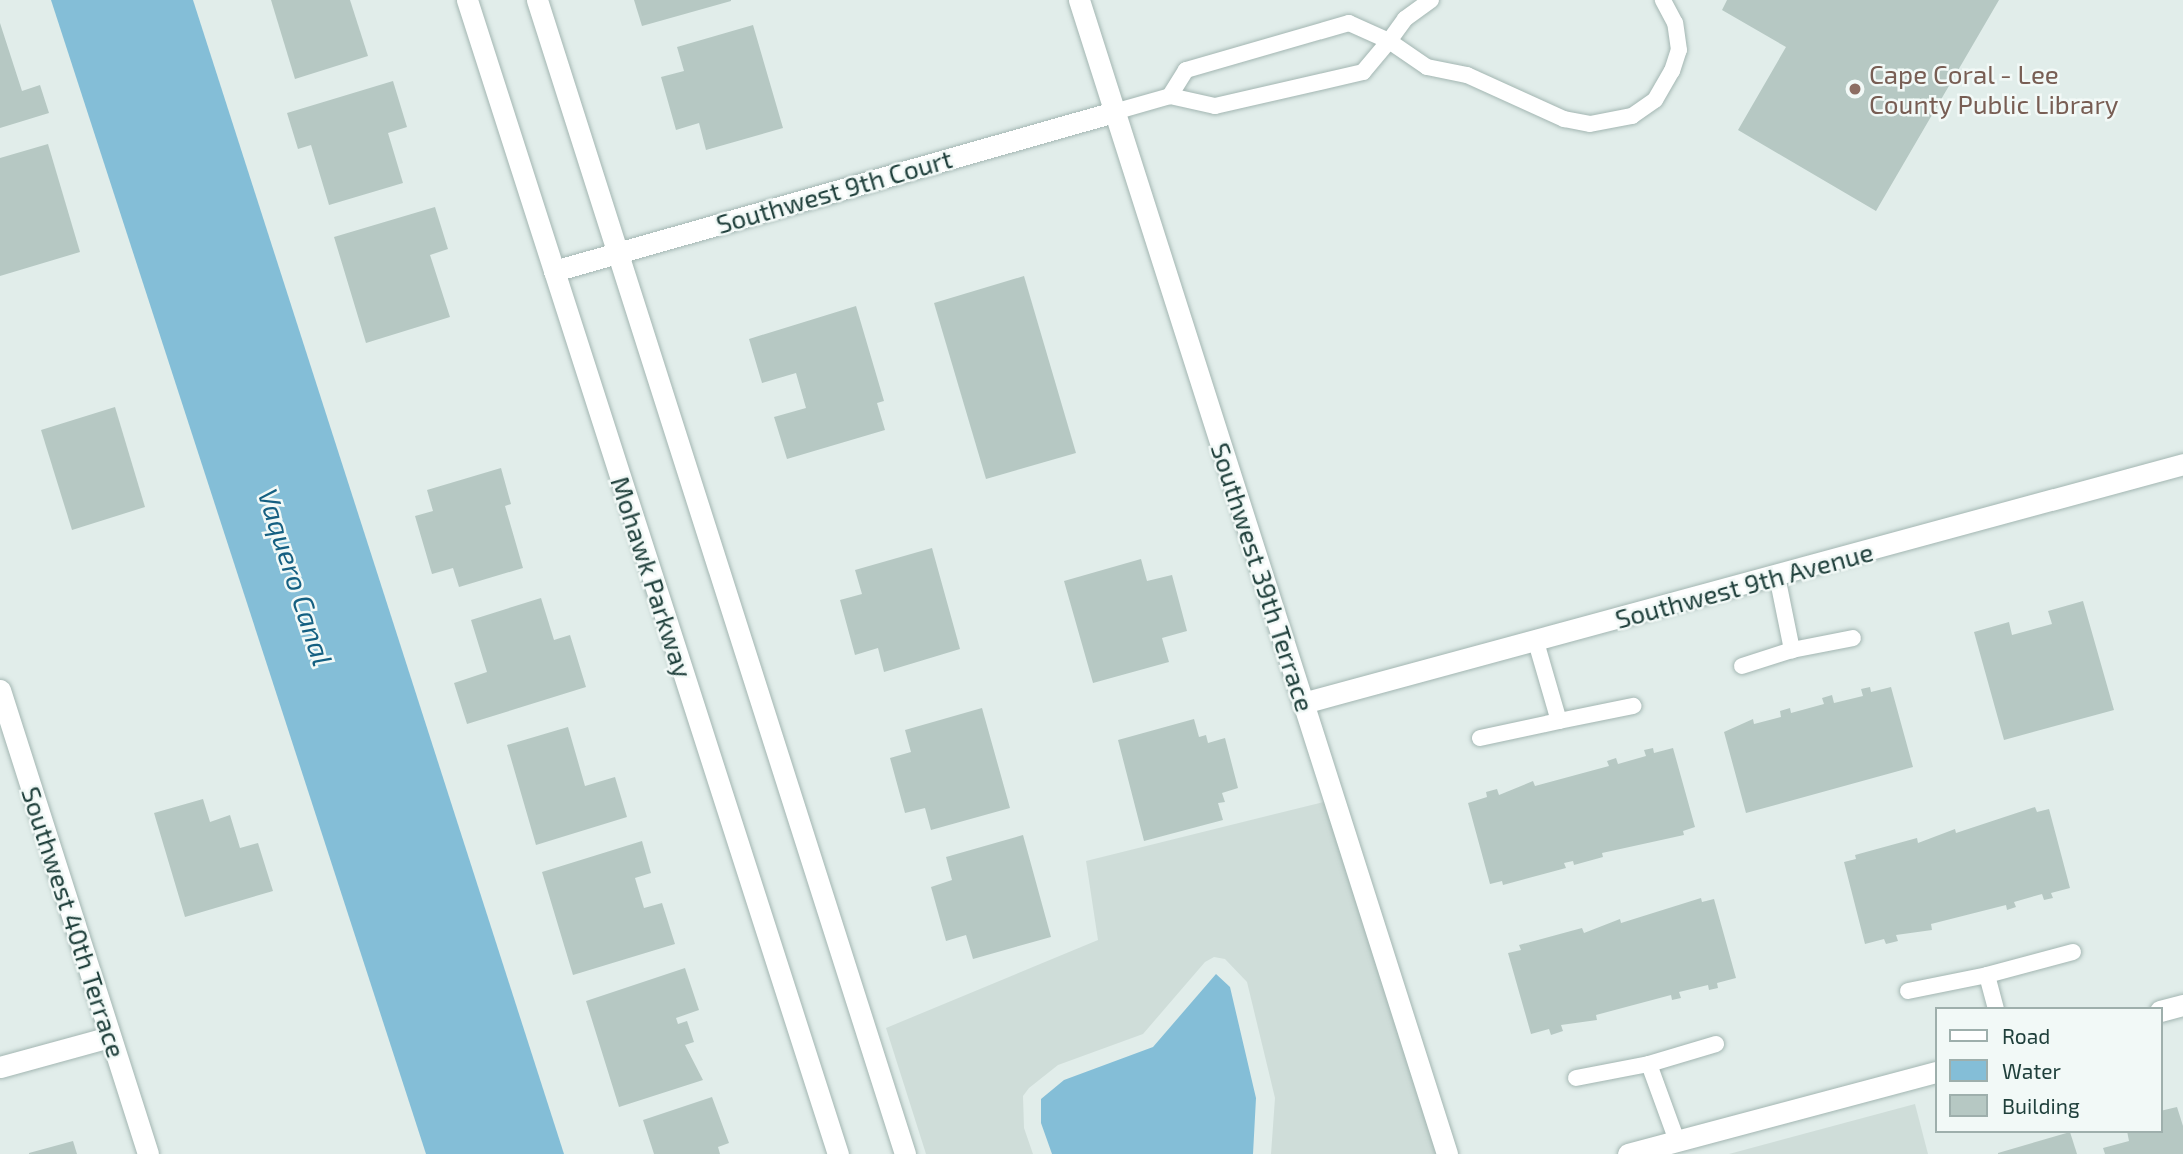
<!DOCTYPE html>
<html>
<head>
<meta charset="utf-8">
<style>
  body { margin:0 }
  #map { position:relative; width:2183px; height:1154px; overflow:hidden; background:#e1edea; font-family:"Exo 2",sans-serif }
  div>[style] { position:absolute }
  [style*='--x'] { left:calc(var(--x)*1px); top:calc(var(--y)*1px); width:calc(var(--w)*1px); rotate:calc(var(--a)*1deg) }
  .built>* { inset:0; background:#cfddd9 }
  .water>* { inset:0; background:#84bed7 }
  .building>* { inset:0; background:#b6c8c3 }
  .roads { filter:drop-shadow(0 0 2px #a3b6b2) drop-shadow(0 0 2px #a3b6b2) }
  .service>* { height:16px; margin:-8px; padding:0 8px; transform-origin:8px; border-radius:8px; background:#fff }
  .minor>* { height:21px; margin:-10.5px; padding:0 10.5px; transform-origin:10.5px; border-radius:10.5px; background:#fff }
  .tertiary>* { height:21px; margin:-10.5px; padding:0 10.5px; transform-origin:10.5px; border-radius:10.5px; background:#fff }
  .dots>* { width:19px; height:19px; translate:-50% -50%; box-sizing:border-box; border:4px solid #f2f9f7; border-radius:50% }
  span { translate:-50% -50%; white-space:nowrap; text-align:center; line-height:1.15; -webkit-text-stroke:5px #f2f9f7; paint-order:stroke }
  .education-label { font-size:26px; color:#785e54 }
  .left { translate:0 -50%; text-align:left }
  .street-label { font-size:26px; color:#20403c }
  .water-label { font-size:28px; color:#145f81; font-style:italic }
  .legend { position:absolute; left:1935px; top:1007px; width:228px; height:126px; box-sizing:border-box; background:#f2f9f7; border:2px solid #9eafac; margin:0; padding:9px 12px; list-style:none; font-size:21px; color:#20403c }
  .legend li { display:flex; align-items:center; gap:14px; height:35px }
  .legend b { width:35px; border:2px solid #9eafac }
</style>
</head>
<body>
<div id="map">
  <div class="built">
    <div style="clip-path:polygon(1336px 799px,1452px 1154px,1271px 1154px,1275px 1098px,1247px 982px,1225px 959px,1214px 957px,1205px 962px,1143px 1034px,1058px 1065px,1029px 1088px,1023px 1096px,1024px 1128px,1033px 1154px,926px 1154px,886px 1028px,1098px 940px,1086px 861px)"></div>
    <div style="clip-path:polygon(1915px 1104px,1928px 1154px,1729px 1154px)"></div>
  </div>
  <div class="water">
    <div style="clip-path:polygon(51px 0,193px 0,564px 1154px,426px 1154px)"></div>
    <div style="clip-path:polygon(1216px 974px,1230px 987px,1256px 1098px,1253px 1154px,1052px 1154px,1041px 1123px,1041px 1099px,1064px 1080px,1153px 1047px)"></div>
  </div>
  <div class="building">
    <div style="clip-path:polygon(271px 0,350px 0,368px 56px,295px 79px)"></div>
    <div style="clip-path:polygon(634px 0,731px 0,731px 1px,642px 26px)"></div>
    <div style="clip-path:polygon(1727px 0,1999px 0,1876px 211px,1738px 130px,1786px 47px,1722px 10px)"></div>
    <div style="clip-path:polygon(0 23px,22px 91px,40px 85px,49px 113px,0 128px)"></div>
    <div style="clip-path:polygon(753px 25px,783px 128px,706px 150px,699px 123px,676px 130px,661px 77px,684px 71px,677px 47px)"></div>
    <div style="clip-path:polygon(393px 81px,407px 127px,388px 133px,403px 183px,329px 205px,311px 145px,298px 149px,287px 113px)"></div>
    <div style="clip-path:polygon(48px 144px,80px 252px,0 276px,0 158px)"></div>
    <div style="clip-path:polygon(435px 207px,448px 249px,430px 255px,450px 317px,366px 343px,334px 237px)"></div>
    <div style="clip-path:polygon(1024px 276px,1076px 453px,986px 479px,934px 303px)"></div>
    <div style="clip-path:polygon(856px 306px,884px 401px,877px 403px,885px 430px,787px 459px,774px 417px,806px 408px,796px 373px,762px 383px,749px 339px)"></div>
    <div style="clip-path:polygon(115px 407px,145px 507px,72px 530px,41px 430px)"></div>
    <div style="clip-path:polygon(501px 468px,511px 504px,505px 506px,523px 568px,459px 587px,453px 568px,432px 574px,415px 516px,433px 511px,427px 490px)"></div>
    <div style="clip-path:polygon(932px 548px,960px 649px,884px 672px,878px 648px,855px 655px,840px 600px,862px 594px,855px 570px)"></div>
    <div style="clip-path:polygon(1141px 559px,1147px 581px,1172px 575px,1187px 631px,1162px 638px,1169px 662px,1093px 683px,1064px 581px)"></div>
    <div style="clip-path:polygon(541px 598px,554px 640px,570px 635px,586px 687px,467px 724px,454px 683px,487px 672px,471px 620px)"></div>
    <div style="clip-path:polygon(2083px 601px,2114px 710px,2004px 740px,1974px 632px,2009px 622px,2012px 635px,2052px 624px,2048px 611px)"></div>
    <div style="clip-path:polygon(1870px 687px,1871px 692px,1891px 687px,1913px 767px,1746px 813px,1724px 732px,1753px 719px,1754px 724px,1781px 717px,1780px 711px,1790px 708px,1791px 713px,1824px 704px,1822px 698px,1832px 695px,1834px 703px,1863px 696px,1861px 689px)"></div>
    <div style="clip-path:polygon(982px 708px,1010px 808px,931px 830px,925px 808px,905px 813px,890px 758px,911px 752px,905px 730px)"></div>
    <div style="clip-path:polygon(1194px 719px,1199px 737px,1206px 735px,1208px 743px,1225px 738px,1238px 788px,1222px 793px,1225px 802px,1218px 803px,1223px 820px,1144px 841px,1118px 740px)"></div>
    <div style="clip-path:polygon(568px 727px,585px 786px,615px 777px,627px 817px,536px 845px,507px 745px)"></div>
    <div style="clip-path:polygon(1653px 748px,1654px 753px,1673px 748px,1695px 827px,1683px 831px,1684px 835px,1602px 853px,1603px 857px,1574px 865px,1573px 861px,1564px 863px,1566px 868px,1503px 885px,1502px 881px,1490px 884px,1468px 803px,1487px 797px,1486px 792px,1497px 789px,1499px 795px,1533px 781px,1535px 786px,1609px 766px,1607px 761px,1616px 758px,1618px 764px,1646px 756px,1644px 750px)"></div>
    <div style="clip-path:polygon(203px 799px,210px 822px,230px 815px,240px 848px,258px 843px,273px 891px,185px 917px,154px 813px)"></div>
    <div style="clip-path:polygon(2035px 807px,2037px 812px,2049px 809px,2070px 888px,2051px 893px,2053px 898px,2044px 900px,2042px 894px,2014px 902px,2016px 907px,2007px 910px,2006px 905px,1931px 924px,1932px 930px,1896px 935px,1898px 941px,1886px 944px,1884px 939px,1865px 944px,1844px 862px,1856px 859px,1855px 855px,1917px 838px,1918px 843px,1955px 829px,1956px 833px)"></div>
    <div style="clip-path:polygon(1023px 835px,1051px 937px,973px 959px,966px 935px,946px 941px,931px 887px,952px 880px,946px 857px)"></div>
    <div style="clip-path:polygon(642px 841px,651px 873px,635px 878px,644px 908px,662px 903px,675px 944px,573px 975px,542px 872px)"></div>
    <div style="clip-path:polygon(1701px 898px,1702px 902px,1714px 899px,1736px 978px,1717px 983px,1718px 988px,1709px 990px,1708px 985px,1679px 992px,1681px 998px,1672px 1000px,1671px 995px,1596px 1015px,1597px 1020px,1561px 1025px,1563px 1031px,1551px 1035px,1549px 1029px,1531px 1034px,1508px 953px,1521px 950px,1519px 945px,1582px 928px,1584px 933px,1620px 919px,1621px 923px)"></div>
    <div style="clip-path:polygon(685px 968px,699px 1010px,676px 1018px,678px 1024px,687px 1021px,694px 1042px,685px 1045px,703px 1080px,619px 1107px,586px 1001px)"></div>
    <div style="clip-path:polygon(712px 1097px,729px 1143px,718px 1147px,720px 1154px,654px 1154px,643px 1120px)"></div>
    <div style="clip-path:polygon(2177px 1107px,2183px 1126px,2183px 1154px,2105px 1154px,2103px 1148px,2129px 1141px,2127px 1131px,2160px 1131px,2160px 1111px)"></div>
    <div style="clip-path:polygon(2070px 1132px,2077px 1154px,1998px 1154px,1998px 1153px)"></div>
    <div style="clip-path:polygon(73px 1141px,77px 1154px,29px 1154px,29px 1153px)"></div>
  </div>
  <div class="roads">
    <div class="service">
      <div style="--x:1431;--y:0;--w:32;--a:144"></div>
      <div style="--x:1405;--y:19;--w:27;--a:126"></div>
      <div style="--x:1389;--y:41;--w:46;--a:34.4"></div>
      <div style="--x:1427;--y:67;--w:41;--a:11.3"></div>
      <div style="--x:1467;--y:75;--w:107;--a:24.4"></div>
      <div style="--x:1564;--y:119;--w:26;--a:11"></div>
      <div style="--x:1590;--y:124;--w:43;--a:-10.8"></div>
      <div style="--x:1632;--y:116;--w:28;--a:-35"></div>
      <div style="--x:1655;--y:100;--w:34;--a:-60"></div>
      <div style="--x:1672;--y:71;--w:22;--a:-72"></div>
      <div style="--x:1679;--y:50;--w:27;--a:-98"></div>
      <div style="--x:1675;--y:23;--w:26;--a:-118"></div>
      <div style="--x:1114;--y:112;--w:58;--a:-15.9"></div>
      <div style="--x:1170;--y:96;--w:46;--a:12.5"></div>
      <div style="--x:1215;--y:106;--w:152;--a:-12.9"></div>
      <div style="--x:1363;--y:72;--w:40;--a:-50"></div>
      <div style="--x:1389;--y:41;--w:44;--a:-155.8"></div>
      <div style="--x:1349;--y:23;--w:170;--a:163.9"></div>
      <div style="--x:1186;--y:70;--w:31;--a:122"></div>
      <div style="--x:1777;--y:576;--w:76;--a:78.5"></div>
      <div style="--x:1792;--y:650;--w:62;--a:-11.1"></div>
      <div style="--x:1536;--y:642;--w:82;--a:73.8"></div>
      <div style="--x:1559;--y:721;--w:76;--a:-11.5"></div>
      <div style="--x:1742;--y:666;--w:52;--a:-17.7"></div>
      <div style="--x:1480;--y:738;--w:81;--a:-12.1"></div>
      <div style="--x:1908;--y:991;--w:81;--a:-11.4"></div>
      <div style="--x:1996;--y:1009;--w:35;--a:-105"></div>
      <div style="--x:1987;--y:975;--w:89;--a:-15"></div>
      <div style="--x:1576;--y:1078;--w:74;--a:-10.9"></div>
      <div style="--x:1677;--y:1141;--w:82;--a:-110"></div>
      <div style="--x:1649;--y:1064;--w:70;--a:-16.6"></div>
    </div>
    <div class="minor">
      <div style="--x:1079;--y:0;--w:1211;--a:72.31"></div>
      <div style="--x:554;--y:271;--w:582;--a:-15.85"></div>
      <div style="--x:0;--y:690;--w:487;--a:72.3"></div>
      <div style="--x:1303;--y:703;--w:912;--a:-15.19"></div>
      <div style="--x:2160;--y:1011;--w:24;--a:-15"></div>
      <div style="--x:0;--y:1067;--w:114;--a:-15.3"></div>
      <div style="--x:1628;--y:1154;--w:319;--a:-14.9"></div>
    </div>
    <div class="tertiary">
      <div style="--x:467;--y:0;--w:1212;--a:72.18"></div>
      <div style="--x:537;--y:0;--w:1211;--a:72.31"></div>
    </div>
  </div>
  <div class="dots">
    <div style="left:1855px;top:89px;background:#8d6e63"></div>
  </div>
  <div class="education-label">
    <span class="left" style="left:1869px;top:89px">Cape Coral - Lee<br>County Public Library</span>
  </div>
  <div class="street-label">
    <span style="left:834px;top:191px;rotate:-16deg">Southwest 9th Court</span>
    <span style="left:652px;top:577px;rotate:72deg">Mohawk Parkway</span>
    <span style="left:1263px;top:577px;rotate:72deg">Southwest 39th Terrace</span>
    <span style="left:1744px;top:585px;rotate:-15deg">Southwest 9th Avenue</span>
    <span style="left:74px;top:922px;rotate:72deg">Southwest 40th Terrace</span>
  </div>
  <div class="water-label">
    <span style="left:296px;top:577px;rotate:72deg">Vaquero Canal</span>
  </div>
  <ul class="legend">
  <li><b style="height:9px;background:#fff"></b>Road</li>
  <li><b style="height:19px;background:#84bed7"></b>Water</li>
  <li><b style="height:19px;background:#b6c8c3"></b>Building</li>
  </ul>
</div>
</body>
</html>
